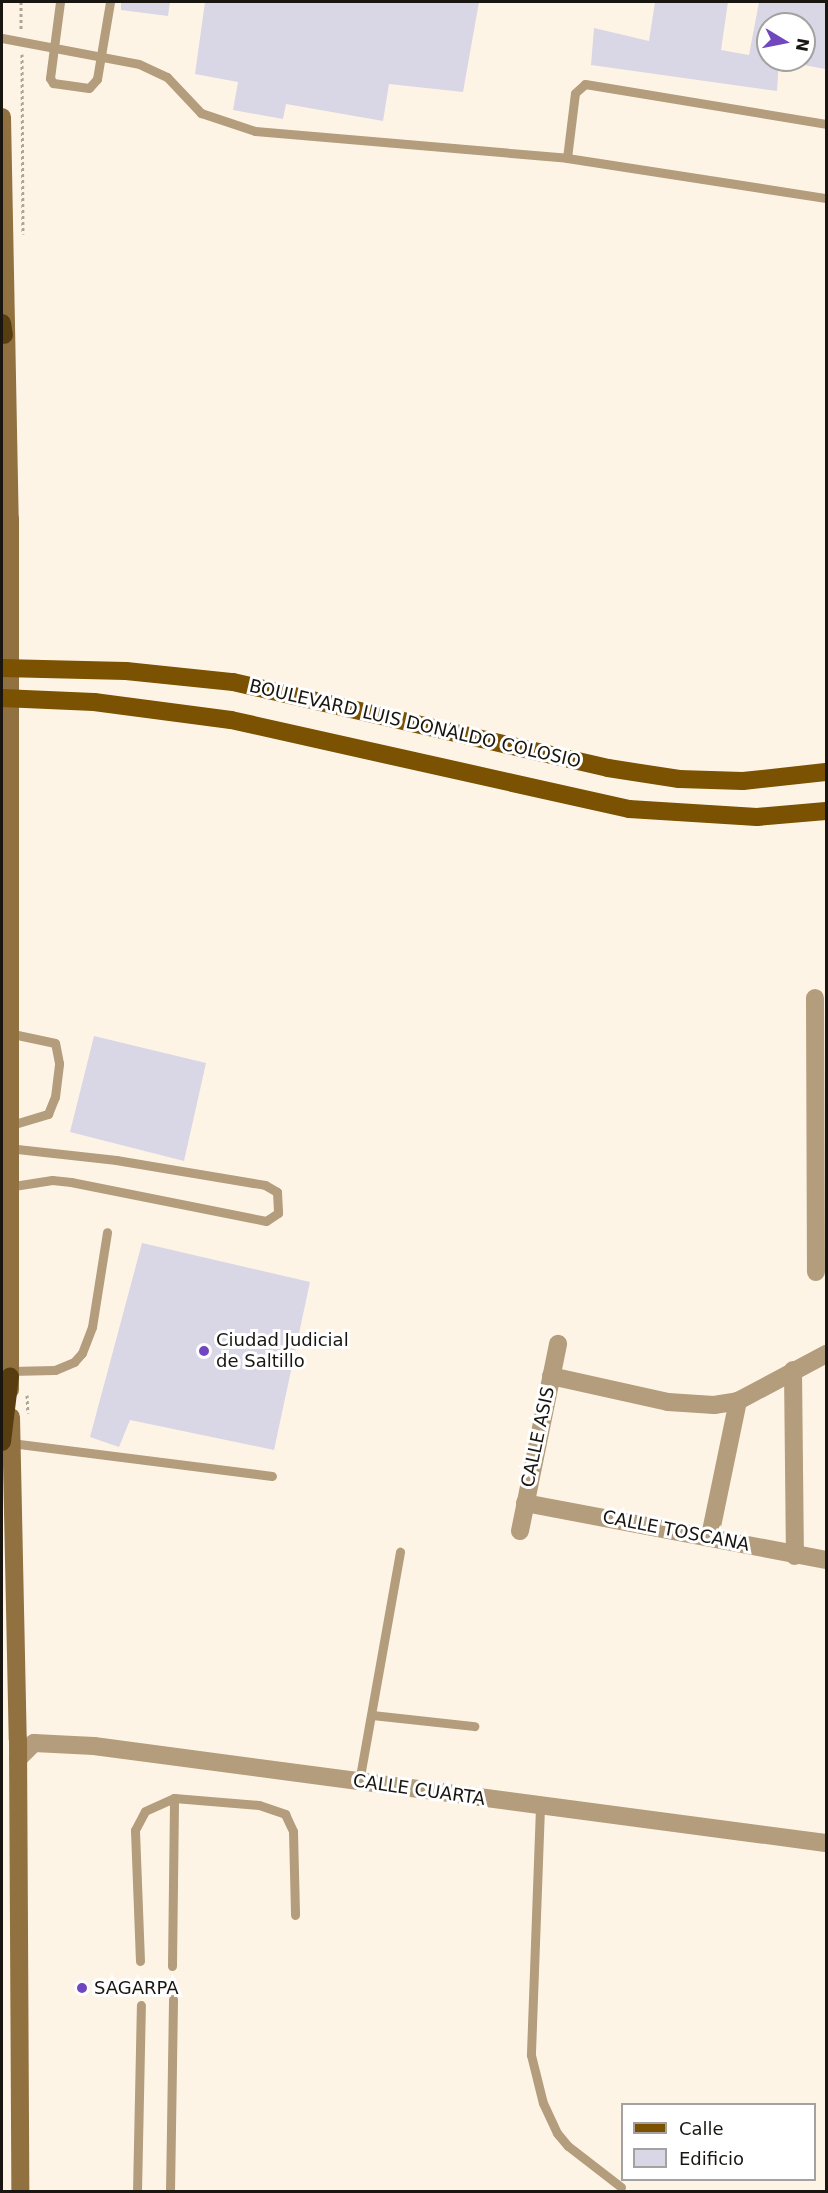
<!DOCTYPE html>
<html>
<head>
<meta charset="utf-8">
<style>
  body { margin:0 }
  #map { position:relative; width:828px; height:2193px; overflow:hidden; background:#fef4e6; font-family:"DejaVu Sans",sans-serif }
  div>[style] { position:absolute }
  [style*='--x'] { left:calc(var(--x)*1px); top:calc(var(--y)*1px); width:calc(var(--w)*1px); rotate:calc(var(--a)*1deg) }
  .building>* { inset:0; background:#d9d6e6 }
  .path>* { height:3px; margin-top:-1.5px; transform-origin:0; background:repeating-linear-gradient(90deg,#aca59a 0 3px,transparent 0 6px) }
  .lane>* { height:9px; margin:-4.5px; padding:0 4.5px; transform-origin:4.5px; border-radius:4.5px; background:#b39d7c }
  .street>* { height:18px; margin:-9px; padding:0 9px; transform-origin:9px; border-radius:9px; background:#b39d7c }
  .secondary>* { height:18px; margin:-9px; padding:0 9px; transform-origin:9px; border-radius:9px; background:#927140 }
  .primary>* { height:18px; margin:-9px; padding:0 9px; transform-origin:9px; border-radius:9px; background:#7a5201 }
  .highway>* { height:18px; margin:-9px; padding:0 9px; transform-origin:9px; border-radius:9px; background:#583d11 }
  .dots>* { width:16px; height:16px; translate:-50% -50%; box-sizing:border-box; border:3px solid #fff; border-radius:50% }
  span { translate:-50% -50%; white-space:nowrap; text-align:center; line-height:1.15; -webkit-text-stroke:6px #fff; paint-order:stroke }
  .street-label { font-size:18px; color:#191611 }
  .poi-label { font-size:18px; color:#191611 }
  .left { translate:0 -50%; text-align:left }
  .frame { position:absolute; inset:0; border:3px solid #191611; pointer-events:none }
  .legend { position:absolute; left:621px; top:2103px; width:195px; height:78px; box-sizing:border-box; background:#fff; border:2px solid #a3a2a0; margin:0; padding:8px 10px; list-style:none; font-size:18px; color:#191611 }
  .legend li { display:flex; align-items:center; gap:12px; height:30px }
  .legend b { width:30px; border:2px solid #a3a2a0 }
  .north { position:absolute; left:756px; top:12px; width:60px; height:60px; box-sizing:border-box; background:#fff; border:2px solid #a3a2a0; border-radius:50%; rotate:100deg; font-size:16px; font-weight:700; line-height:24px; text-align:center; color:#191611 }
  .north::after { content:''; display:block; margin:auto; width:21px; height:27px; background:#7147c0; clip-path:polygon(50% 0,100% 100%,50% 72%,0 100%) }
</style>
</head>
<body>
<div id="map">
  <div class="building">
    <div style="clip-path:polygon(121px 2px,170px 2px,168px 16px,121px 10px)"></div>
    <div style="clip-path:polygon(205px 2px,479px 2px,463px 92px,389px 84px,383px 121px,286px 104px,283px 119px,233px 110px,238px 82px,195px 74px)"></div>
    <div style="clip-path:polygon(655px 2px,728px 2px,721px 50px,749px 55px,759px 2px,826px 2px,825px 69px,804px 65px,804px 24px,768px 24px,768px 60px,779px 60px,777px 91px,591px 65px,594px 28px,649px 41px)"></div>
    <div style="clip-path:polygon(94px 1036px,206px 1063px,184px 1161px,70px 1132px)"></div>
    <div style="clip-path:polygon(142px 1243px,310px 1282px,274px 1450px,130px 1420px,119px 1447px,90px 1437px)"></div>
  </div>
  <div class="path">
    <div style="--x:21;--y:2;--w:28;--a:90"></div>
    <div style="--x:22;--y:54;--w:180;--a:89.7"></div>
    <div style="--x:27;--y:1395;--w:18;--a:87"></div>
  </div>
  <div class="lane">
    <div style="--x:60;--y:2;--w:77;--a:97.5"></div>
    <div style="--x:50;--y:78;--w:6;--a:59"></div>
    <div style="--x:53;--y:83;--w:36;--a:8"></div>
    <div style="--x:89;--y:88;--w:12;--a:-48"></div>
    <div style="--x:97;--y:79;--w:78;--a:-80.4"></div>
    <div style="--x:2;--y:38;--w:139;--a:10.7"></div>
    <div style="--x:139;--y:64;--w:31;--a:25"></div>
    <div style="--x:167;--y:77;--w:50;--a:46.6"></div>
    <div style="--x:201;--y:113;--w:57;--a:18.4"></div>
    <div style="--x:255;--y:131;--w:313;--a:4.9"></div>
    <div style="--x:567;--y:158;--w:262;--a:8.8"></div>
    <div style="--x:567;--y:158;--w:65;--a:-83"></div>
    <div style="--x:575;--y:93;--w:13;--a:-42"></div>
    <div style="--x:585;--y:84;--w:244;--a:9.4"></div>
    <div style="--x:8;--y:1126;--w:42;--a:-16.7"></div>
    <div style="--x:48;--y:1114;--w:18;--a:-68"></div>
    <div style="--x:55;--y:1097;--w:34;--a:-83"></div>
    <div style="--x:59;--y:1063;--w:20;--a:-101"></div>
    <div style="--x:55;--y:1043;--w:48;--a:-168"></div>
    <div style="--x:8;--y:1148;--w:109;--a:6.3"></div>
    <div style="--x:116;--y:1160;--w:151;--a:9.5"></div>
    <div style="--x:265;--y:1185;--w:14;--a:30"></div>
    <div style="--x:277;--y:1192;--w:21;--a:87"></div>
    <div style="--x:278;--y:1213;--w:14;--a:146"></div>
    <div style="--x:266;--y:1221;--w:199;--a:-168.7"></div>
    <div style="--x:71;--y:1182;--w:19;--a:-174"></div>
    <div style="--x:52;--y:1180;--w:45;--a:171"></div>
    <div style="--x:10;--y:1371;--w:45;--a:-1.3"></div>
    <div style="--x:55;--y:1370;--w:21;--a:-23"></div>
    <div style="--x:74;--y:1362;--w:12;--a:-48"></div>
    <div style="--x:82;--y:1353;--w:28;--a:-69"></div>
    <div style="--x:92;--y:1327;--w:96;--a:-81"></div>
    <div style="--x:11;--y:1443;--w:263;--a:7.2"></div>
    <div style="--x:372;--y:1715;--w:103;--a:6.2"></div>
    <div style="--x:359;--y:1782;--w:234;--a:-79.9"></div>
    <div style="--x:540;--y:1807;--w:248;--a:92.1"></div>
    <div style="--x:531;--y:2055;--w:49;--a:76"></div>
    <div style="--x:543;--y:2103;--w:33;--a:65"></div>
    <div style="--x:557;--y:2133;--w:17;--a:50"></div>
    <div style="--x:568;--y:2146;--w:67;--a:37.7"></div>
    <div style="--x:140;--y:1961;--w:131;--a:-92.2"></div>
    <div style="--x:135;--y:1830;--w:21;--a:-62"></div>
    <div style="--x:145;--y:1811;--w:32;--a:-24"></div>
    <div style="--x:174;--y:1798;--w:85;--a:4.7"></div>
    <div style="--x:259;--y:1805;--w:28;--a:19"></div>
    <div style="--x:285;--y:1814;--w:19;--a:65"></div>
    <div style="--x:293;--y:1831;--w:84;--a:88.6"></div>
    <div style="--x:172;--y:1966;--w:168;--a:-89.3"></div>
    <div style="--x:137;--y:2192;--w:187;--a:-88.8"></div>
    <div style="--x:170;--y:2192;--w:193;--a:-89.1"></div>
  </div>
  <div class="street">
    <div style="--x:815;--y:998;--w:274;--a:89.8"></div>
    <div style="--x:793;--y:1370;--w:186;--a:89.4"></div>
    <div style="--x:551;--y:1376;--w:120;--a:12.5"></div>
    <div style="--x:668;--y:1402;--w:46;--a:3.7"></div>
    <div style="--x:714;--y:1405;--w:24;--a:-9"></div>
    <div style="--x:738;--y:1401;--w:100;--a:-28.1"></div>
    <div style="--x:525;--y:1503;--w:306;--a:10.7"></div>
    <div style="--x:520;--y:1531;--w:191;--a:-78.5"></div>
    <div style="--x:710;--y:1536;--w:138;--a:-78.3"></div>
    <div style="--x:18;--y:1759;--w:23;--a:-45"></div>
    <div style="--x:34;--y:1743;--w:60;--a:2.9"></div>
    <div style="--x:94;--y:1746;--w:738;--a:7.55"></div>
  </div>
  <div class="secondary">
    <div style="--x:2;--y:117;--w:402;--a:88.9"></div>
    <div style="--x:10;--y:519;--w:871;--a:90"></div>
    <div style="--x:11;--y:1417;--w:323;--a:88.8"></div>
    <div style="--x:18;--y:1740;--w:452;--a:89.7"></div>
  </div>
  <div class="primary">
    <div style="--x:2;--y:668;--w:124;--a:1.4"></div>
    <div style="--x:126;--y:671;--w:108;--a:5.9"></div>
    <div style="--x:233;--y:682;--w:385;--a:12.9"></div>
    <div style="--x:608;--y:768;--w:72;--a:8.8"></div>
    <div style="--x:679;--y:779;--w:64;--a:1.8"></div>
    <div style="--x:743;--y:781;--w:83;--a:-6.2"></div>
    <div style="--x:2;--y:698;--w:92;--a:2.5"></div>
    <div style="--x:94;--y:702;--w:138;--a:7.5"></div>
    <div style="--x:231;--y:720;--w:408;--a:12.6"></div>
    <div style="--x:629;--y:809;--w:128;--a:3.6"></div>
    <div style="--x:757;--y:817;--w:69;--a:-5"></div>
  </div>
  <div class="highway">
    <div style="--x:2;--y:323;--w:12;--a:81"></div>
    <div style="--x:2;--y:1442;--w:66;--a:-83.1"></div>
  </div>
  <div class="dots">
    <div style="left:204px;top:1351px;background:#7147c0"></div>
    <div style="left:82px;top:1988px;background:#7147c0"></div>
  </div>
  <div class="street-label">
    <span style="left:415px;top:724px;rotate:13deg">BOULEVARD LUIS DONALDO COLOSIO</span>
    <span style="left:538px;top:1437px;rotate:-78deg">CALLE ASIS</span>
    <span style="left:676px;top:1531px;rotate:11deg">CALLE TOSCANA</span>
    <span style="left:419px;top:1790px;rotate:8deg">CALLE CUARTA</span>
  </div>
  <div class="poi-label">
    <span class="left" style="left:216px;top:1351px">Ciudad Judicial<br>de Saltillo</span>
    <span class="left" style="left:94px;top:1988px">SAGARPA</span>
  </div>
  <div class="frame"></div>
  <ul class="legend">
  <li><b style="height:8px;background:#7a5201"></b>Calle</li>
  <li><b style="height:16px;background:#d9d6e6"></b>Edificio</li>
  </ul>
  <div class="north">N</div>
</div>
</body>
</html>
